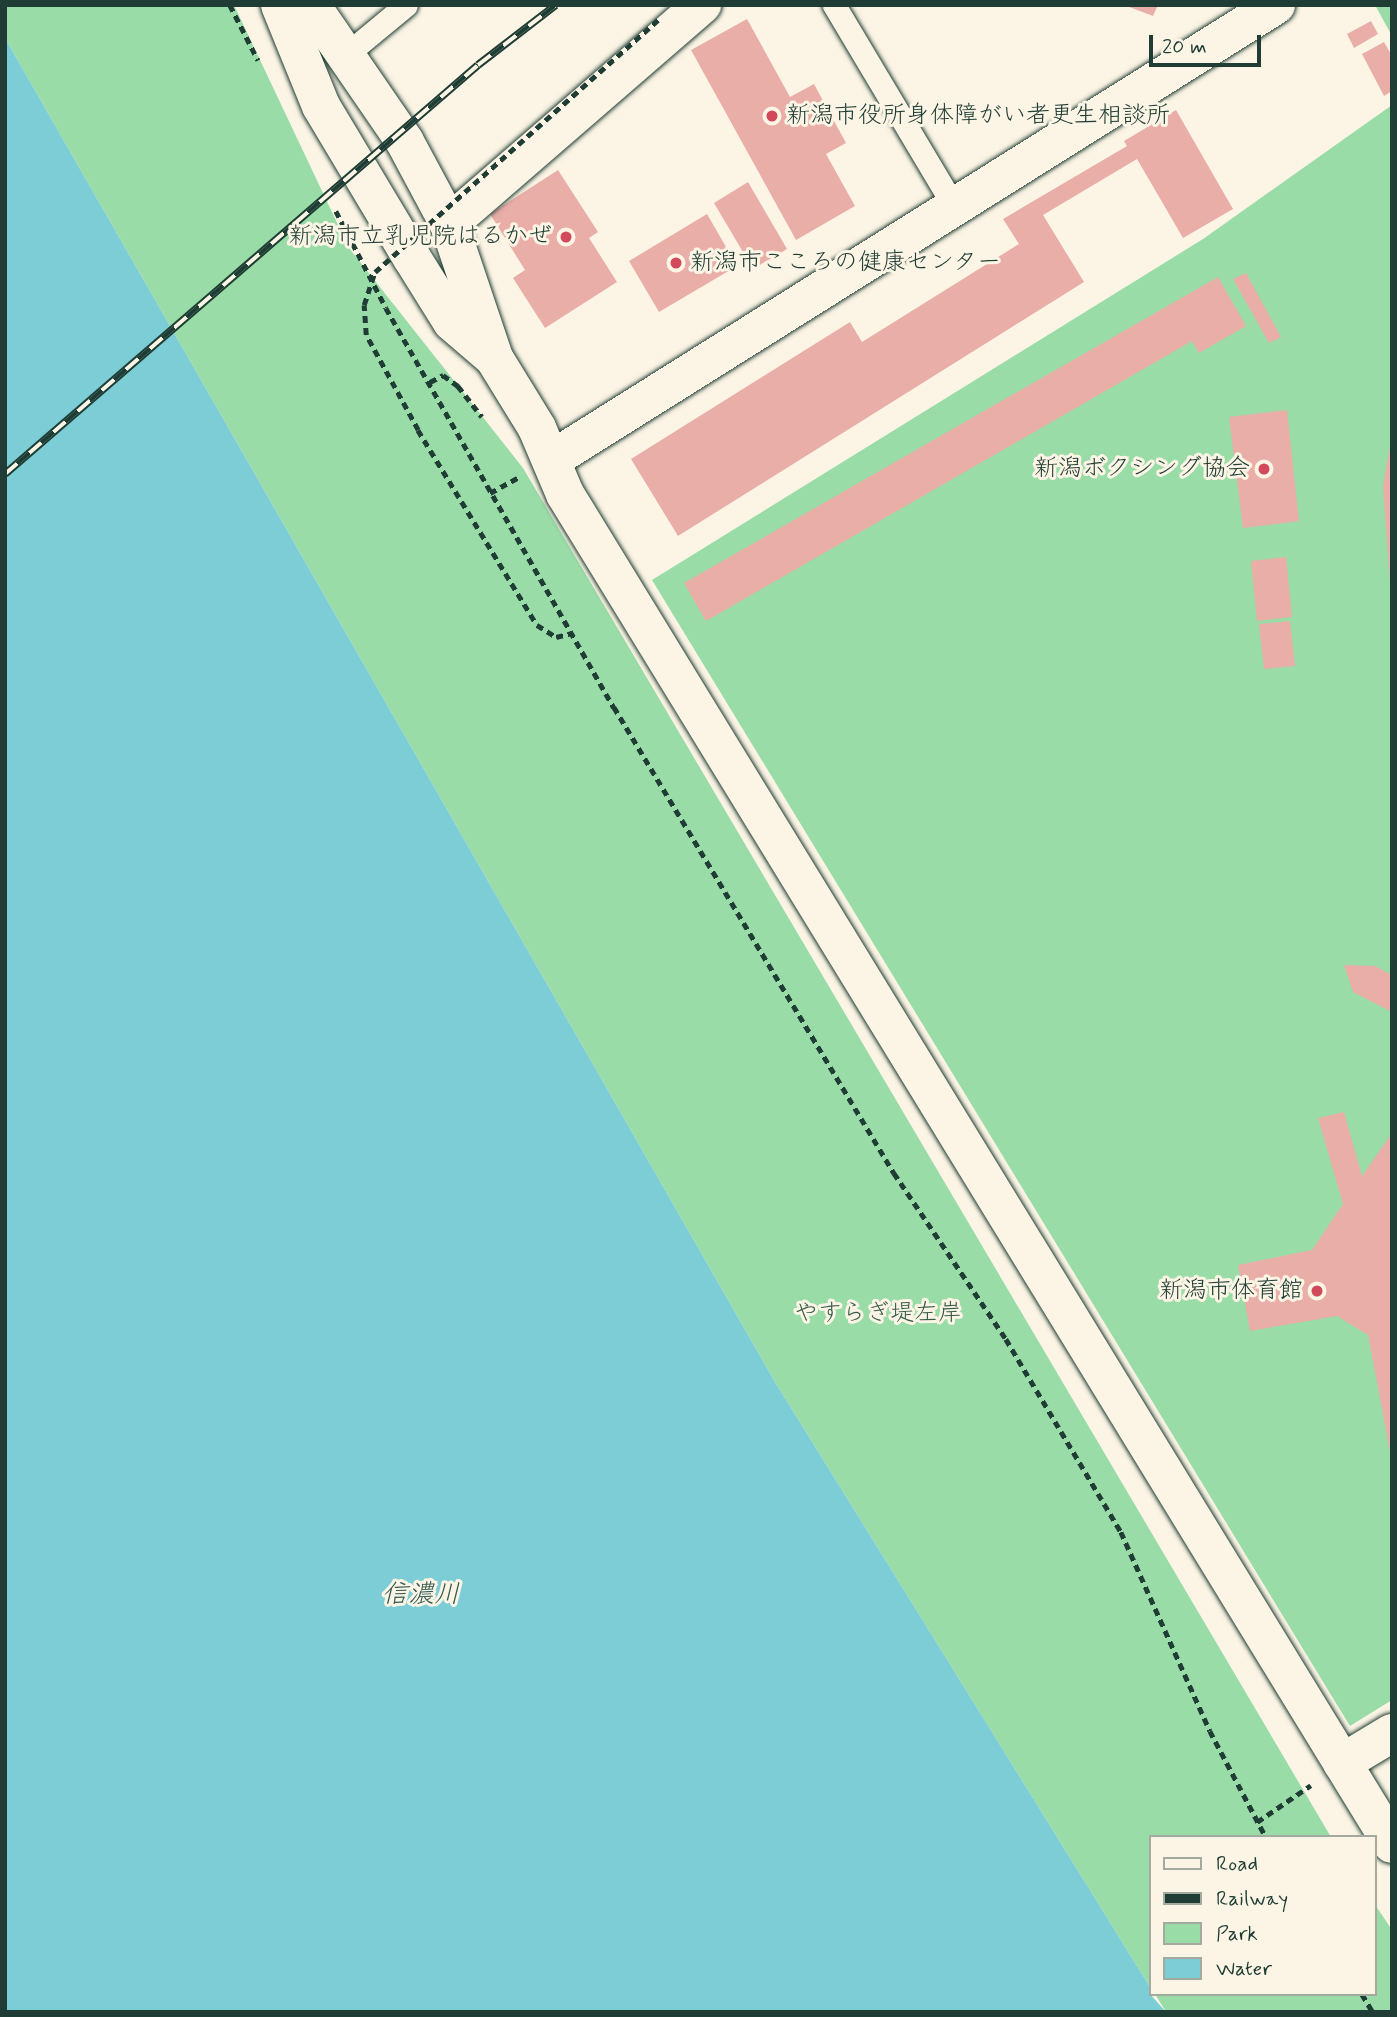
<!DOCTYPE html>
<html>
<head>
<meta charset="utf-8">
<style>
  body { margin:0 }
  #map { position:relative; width:1397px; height:2017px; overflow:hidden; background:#fcf5e5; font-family:Mynerve,"Klee One",sans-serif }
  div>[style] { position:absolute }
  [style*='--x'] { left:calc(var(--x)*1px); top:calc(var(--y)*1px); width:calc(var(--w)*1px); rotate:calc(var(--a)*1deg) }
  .green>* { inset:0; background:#99dca7 }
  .water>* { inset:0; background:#7ccdd6 }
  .building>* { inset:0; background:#e9aea8 }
  .path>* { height:4.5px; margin-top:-2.25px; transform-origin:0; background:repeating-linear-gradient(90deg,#1f3d34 0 7px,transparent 0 12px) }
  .roads { filter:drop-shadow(0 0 2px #1f3d34) drop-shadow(0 0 2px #1f3d34) }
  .lane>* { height:23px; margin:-11.5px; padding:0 11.5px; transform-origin:11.5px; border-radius:11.5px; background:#fcf5e5 }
  .street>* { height:38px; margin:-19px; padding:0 19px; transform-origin:19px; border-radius:19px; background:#fcf5e5 }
  .secondary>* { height:38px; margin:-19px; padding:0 19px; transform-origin:19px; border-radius:19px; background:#fcf5e5 }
  .rail>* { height:8px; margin-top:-4px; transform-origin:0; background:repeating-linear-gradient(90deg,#fcf5e5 0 16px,#1f3d34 0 32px); box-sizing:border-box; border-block:2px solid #1f3d34 }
  .path-bridge>* { height:4.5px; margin-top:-2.25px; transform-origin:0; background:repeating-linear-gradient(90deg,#1f3d34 0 7px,transparent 0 12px) }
  .dots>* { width:19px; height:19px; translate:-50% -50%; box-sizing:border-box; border:4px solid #fcf5e5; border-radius:50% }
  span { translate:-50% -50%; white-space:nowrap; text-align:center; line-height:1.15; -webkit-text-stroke:6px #fcf5e5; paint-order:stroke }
  .poi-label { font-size:24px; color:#1f3d34 }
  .left { translate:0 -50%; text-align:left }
  .right { translate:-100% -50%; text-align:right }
  .park-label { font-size:24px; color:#375d4b }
  .water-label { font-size:26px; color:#325a54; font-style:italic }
  .frame { position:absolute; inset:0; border:7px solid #1f3d34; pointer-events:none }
  .legend { position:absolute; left:1149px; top:1835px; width:228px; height:161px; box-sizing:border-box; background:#fcf5e5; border:2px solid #a4ab9e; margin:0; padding:9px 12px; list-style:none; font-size:21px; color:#1f3d34 }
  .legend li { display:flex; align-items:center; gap:14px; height:35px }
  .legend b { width:35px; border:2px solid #a4ab9e }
  .scale { position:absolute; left:1149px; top:35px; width:112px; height:32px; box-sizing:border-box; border:4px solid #1f3d34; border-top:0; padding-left:9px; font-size:21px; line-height:24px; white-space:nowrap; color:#1f3d34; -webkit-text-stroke:5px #fcf5e5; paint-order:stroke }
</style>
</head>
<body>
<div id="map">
  <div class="green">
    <div style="clip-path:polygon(5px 5px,234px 5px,349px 248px,523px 468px,1331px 1837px,1150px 1837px,1150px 1987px,775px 1382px,5px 38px)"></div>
    <div style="clip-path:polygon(1375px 5px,1392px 5px,1392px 36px)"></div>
    <div style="clip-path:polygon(1392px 105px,1392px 1700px,1350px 1726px,652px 580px,1203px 239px)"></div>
    <div style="clip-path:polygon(1374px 1903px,1392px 1930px,1392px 2012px,1166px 2012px,1155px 1994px,1374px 1994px)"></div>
  </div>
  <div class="water">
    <div style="clip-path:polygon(5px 38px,775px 1382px,1150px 1987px,1150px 1994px,1166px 2012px,5px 2012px)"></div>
  </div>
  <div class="building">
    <div style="clip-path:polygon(1124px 5px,1158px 5px,1153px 16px)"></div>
    <div style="clip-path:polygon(747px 19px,790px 97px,814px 84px,846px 143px,826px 154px,855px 206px,796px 240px,691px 50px)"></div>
    <div style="clip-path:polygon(1371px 21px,1378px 34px,1354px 48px,1347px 34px)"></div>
    <div style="clip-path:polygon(1384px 42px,1392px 56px,1392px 91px,1384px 96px,1362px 54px)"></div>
    <div style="clip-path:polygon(1176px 110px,1233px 209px,1183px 238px,1137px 159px,1043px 215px,1084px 282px,678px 536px,631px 459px,850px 322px,862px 342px,1019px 244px,1003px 219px,1127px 146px,1124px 141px)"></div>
    <div style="clip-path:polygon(558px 170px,598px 232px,589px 238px,617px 282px,545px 328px,513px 278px,525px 270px,490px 214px)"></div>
    <div style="clip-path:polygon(748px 182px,787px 249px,753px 269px,714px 203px)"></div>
    <div style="clip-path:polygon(707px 214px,737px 266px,659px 312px,629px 261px)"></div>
    <div style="clip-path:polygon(1246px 273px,1281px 337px,1269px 343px,1233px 279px)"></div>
    <div style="clip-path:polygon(1218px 277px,1246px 326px,1199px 353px,1192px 341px,706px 621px,684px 583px)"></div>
    <div style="clip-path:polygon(1287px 410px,1299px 521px,1243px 528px,1229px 417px)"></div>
    <div style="clip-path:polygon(1390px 447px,1392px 447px,1391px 595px,1383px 486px)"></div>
    <div style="clip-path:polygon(1286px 557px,1292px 617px,1257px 621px,1251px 561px)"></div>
    <div style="clip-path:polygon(1290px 621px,1295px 666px,1264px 669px,1259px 624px)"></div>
    <div style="clip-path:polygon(1344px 965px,1375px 966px,1392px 975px,1392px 1012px,1353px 992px)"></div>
    <div style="clip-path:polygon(1344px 1112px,1362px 1176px,1392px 1133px,1392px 1462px,1368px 1335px,1337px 1316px,1250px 1331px,1238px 1265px,1312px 1250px,1343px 1204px,1318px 1118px)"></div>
  </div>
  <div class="path">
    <div style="--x:230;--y:5;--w:62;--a:63"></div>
    <div style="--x:336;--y:211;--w:109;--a:62.7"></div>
    <div style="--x:386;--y:308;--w:460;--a:60.3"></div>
    <div style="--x:614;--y:707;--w:544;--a:59"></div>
    <div style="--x:894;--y:1173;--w:200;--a:56"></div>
    <div style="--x:1006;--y:1339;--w:225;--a:59.2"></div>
    <div style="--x:1121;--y:1532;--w:218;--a:65.9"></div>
    <div style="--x:1210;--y:1731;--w:120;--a:62.2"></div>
    <div style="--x:430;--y:382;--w:15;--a:-28"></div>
    <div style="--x:443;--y:375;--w:19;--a:36"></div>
    <div style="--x:458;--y:386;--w:39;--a:52"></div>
    <div style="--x:418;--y:430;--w:228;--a:58.6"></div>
    <div style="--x:537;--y:625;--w:22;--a:32"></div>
    <div style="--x:556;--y:637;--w:16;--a:-14"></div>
    <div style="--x:490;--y:493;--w:33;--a:-29"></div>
    <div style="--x:1257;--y:1822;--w:65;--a:-34.4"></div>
    <div style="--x:1362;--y:1994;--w:21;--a:59"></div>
  </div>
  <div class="roads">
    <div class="lane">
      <div style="--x:834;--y:5;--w:239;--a:59.2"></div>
      <div style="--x:348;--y:53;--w:75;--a:-39.6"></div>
    </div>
    <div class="street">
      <div style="--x:449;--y:224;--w:335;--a:-40.9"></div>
    </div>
    <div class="secondary">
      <div style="--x:280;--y:5;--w:109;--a:67.9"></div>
      <div style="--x:321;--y:106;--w:177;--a:59.1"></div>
      <div style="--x:412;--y:258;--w:75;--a:58"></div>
      <div style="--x:452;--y:322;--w:55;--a:40.6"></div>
      <div style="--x:311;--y:5;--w:166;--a:55.5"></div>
      <div style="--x:405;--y:142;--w:93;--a:61.8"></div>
      <div style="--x:449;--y:224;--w:141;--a:71.4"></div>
      <div style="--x:494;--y:358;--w:82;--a:58.4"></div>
      <div style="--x:537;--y:428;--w:72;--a:67"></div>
      <div style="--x:565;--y:494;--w:1583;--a:58.51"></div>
      <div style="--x:551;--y:460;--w:856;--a:-32.11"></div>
      <div style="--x:1342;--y:1763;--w:58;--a:-31"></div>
    </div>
  </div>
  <div class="rail">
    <div style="--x:5;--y:474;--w:625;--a:-40.85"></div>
    <div style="--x:478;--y:65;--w:98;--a:-37.6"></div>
  </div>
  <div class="path-bridge">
    <div style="--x:418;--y:430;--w:108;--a:-118.7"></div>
    <div style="--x:366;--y:335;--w:30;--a:-94"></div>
    <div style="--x:364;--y:305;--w:35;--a:-72"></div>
    <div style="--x:375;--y:272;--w:379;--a:-41.7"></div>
  </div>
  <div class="dots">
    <div style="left:772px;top:116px;background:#d1495b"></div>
    <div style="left:566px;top:237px;background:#d1495b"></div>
    <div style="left:676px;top:263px;background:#d1495b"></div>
    <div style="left:1264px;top:469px;background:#d1495b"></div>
    <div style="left:1317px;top:1291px;background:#d1495b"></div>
  </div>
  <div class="poi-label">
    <span class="left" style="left:786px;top:116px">新潟市役所身体障がい者更生相談所</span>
    <span class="right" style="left:552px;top:237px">新潟市立乳児院はるかぜ</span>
    <span class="left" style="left:690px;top:263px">新潟市こころの健康センター</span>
    <span class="right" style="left:1250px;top:469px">新潟ボクシング協会</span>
    <span class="right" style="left:1303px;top:1291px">新潟市体育館</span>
  </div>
  <div class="park-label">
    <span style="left:878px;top:1314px">やすらぎ堤左岸</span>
  </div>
  <div class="water-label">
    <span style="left:421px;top:1596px">信濃川</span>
  </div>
  <div class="frame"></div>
  <ul class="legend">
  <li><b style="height:9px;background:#fcf5e5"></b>Road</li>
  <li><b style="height:9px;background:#1f3d34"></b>Railway</li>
  <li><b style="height:19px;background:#99dca7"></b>Park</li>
  <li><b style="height:19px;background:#7ccdd6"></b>Water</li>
  </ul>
  <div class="scale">20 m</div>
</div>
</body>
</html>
